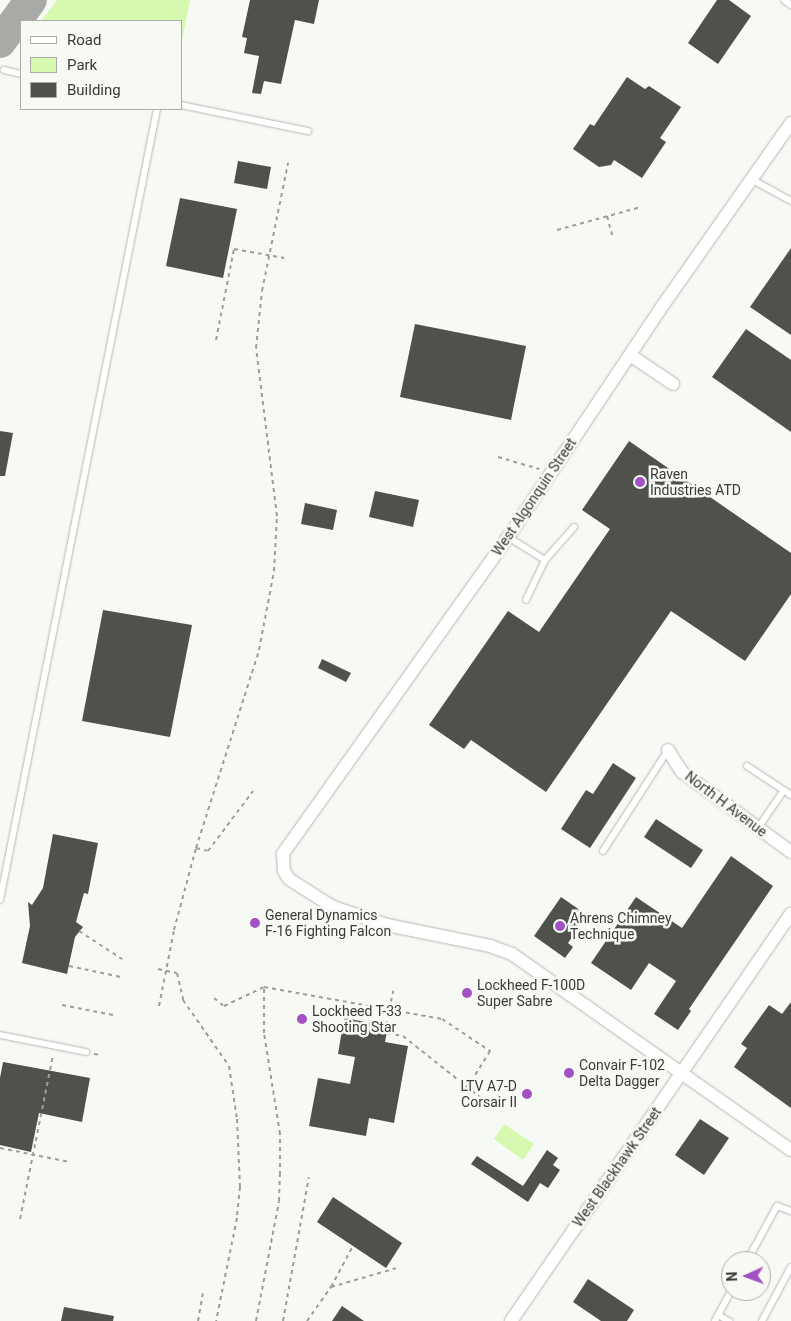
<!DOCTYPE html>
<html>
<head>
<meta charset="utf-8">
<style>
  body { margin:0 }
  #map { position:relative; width:791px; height:1321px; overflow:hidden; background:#f7f9f4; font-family:Roboto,sans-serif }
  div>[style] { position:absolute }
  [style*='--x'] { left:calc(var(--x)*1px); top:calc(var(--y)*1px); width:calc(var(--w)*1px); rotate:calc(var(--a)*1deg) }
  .green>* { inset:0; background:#d7f8af }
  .taxiway>* { height:32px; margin:-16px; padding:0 16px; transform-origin:16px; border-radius:16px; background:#a8aaa6 }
  .building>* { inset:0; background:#4f514d }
  .path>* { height:2px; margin-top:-1px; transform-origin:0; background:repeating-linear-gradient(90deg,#9c9e9a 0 4px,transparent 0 8px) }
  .roads { filter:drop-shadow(0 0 1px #b6b8b3) drop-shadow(0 0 1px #b6b8b3) }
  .service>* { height:6px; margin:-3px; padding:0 3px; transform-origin:3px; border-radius:3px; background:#fff }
  .minor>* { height:12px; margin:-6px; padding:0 6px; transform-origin:6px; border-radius:6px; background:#fff }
  .dots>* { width:14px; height:14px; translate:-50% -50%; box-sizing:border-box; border:2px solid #f7f9f4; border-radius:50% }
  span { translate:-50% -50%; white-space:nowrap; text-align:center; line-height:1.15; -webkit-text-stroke:5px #f7f9f4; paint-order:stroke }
  .poi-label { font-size:14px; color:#3a3b39 }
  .left { translate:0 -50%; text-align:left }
  .right { translate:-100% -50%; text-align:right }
  .street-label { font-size:14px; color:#3a3b39 }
  .legend { position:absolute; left:20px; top:20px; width:162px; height:90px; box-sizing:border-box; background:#f7f9f4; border:1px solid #abada9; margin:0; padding:6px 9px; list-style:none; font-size:15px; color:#3a3b39 }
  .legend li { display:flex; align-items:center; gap:10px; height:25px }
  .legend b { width:25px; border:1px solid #abada9 }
  .north { position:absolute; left:721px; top:1251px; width:50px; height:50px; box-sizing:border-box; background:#f7f9f4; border:1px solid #abada9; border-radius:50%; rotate:268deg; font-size:14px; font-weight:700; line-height:20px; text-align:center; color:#3a3b39 }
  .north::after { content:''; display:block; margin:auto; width:18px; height:22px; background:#a151c1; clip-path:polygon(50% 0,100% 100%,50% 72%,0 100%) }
</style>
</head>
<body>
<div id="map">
  <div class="green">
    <div style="clip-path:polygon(57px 0,190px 0,181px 46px,181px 21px,41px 21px)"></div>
    <div style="clip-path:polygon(504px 1124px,534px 1144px,523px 1160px,494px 1139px)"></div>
  </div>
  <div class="taxiway">
    <div style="--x:0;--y:42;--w:52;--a:-53.6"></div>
  </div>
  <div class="building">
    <div style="clip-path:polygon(250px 0,319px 0,314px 24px,295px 20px,281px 84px,264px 81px,261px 94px,252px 93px,259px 56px,244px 53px,247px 38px,242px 37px)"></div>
    <div style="clip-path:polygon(717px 0,729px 0,751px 16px,718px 64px,688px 43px)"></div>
    <div style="clip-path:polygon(627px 77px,645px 89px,649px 86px,681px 107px,660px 138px,666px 142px,642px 178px,614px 160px,611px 165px,599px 167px,573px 149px,590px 124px,594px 126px)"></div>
    <div style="clip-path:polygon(238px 161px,271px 167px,267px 189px,234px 183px)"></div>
    <div style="clip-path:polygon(180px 198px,237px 209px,223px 278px,166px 266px)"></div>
    <div style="clip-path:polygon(791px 248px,791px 335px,750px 307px)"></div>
    <div style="clip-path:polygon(415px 324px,526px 346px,511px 420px,400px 397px)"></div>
    <div style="clip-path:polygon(746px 329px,791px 360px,791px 432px,712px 377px)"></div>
    <div style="clip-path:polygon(0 431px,13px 433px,5px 476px,0 476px)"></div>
    <div style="clip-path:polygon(629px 441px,791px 553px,791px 594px,745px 661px,671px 611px,546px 792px,471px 740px,464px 749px,429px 725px,508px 611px,539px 632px,610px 529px,582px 510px)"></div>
    <div style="clip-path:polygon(375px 491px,419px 500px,413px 527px,369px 517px)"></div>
    <div style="clip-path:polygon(305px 503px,337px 510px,333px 530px,301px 524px)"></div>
    <div style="clip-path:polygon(103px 610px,192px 625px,170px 737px,82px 721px)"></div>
    <div style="clip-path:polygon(322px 659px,351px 673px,346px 682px,318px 668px)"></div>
    <div style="clip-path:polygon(613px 763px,636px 778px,590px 848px,561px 829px,586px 790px,593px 794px)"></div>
    <div style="clip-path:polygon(656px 819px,703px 850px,691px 868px,644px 837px)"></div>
    <div style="clip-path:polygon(53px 834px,98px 843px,88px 894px,84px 893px,76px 922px,83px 927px,75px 937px,67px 974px,22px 963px,30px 926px,28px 902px,32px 905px,43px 888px)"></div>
    <div style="clip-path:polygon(731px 856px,773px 886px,689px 1009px,691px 1011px,678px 1030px,654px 1014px,676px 981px,649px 963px,631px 990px,591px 963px,636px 897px,682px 928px)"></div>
    <div style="clip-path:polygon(561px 897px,587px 915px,568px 943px,573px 947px,565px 958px,534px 936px)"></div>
    <div style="clip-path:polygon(791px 1002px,791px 1108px,734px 1067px,747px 1048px,741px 1044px,769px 1005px,782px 1014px)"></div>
    <div style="clip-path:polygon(344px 1018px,388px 1026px,385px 1042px,408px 1046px,394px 1123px,369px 1118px,366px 1136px,309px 1126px,318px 1078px,350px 1084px,355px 1057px,338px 1054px)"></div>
    <div style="clip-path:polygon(3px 1062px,90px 1078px,82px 1122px,39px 1113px,31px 1152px,0 1145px,0 1078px)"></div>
    <div style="clip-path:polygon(700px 1119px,729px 1138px,704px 1175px,675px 1155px)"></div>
    <div style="clip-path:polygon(547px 1150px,558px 1158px,553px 1165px,560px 1170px,548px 1188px,540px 1183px,528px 1202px,471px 1164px,477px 1156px,523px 1186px)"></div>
    <div style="clip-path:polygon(333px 1197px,402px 1243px,386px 1268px,317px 1222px)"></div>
    <div style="clip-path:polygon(588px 1279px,634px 1310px,627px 1321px,601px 1321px,573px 1302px)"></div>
    <div style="clip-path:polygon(342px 1306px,364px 1321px,332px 1321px)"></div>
    <div style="clip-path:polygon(64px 1307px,114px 1316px,113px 1321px,61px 1321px)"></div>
  </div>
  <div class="path">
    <div style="--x:607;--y:216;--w:20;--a:75"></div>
    <div style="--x:557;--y:230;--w:87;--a:-15.3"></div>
    <div style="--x:216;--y:340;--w:93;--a:-78.8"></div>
    <div style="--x:234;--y:249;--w:51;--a:10.2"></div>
    <div style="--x:498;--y:457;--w:43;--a:16.3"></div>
    <div style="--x:196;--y:848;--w:12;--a:14"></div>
    <div style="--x:208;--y:851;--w:75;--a:-53.1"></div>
    <div style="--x:79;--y:931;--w:55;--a:33.1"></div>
    <div style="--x:69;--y:966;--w:53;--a:11.9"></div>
    <div style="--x:158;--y:969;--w:19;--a:12"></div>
    <div style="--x:177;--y:973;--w:28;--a:77"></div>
    <div style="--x:183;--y:1000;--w:80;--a:55.1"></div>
    <div style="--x:229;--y:1066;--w:54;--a:81.4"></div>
    <div style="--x:237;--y:1119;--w:68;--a:87.5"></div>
    <div style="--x:240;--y:1187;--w:31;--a:96"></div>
    <div style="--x:237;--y:1218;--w:105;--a:101.5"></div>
    <div style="--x:214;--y:998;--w:13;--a:39"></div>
    <div style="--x:224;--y:1006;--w:44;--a:-25.4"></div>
    <div style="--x:264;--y:987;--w:181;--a:10.2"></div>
    <div style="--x:442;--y:1019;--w:58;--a:33.7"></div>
    <div style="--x:490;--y:1051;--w:44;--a:121.9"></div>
    <div style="--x:62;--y:1005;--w:52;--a:11.1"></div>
    <div style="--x:159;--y:1006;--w:77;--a:-78.8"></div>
    <div style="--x:174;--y:930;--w:85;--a:-75"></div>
    <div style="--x:196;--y:848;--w:208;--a:-72.3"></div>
    <div style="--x:259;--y:650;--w:80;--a:-79.2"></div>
    <div style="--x:274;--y:571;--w:55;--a:-86.9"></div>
    <div style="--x:277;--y:516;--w:169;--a:-97.1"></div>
    <div style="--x:256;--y:348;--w:57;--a:-84"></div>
    <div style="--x:262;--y:291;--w:131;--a:-78.5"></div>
    <div style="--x:386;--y:1025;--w:35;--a:-78"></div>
    <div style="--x:387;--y:1033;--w:16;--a:11"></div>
    <div style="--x:403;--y:1036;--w:100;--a:38.5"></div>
    <div style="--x:481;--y:1098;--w:5;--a:127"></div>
    <div style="--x:94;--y:1054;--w:8;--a:7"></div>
    <div style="--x:0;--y:1148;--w:71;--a:11.3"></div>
    <div style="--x:20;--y:1219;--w:166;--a:-78.6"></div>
    <div style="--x:331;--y:1287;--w:47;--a:-61.8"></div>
    <div style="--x:198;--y:1321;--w:29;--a:-80"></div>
    <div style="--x:256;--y:1321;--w:122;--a:-79.1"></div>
    <div style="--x:279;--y:1201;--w:26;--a:-88"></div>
    <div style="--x:280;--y:1175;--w:41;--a:-90"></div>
    <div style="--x:280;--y:1134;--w:102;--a:-99"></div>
    <div style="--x:264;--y:1033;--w:46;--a:-90"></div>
    <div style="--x:283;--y:1321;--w:146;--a:-79.8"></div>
    <div style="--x:307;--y:1321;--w:42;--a:-54.8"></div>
    <div style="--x:331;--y:1287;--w:69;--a:-16.1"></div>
  </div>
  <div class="roads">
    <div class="service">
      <div style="--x:784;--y:0;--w:9;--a:36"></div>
      <div style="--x:4;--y:70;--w:17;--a:13"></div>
      <div style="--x:181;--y:105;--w:130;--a:11.6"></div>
      <div style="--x:751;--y:179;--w:46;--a:28.8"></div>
      <div style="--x:508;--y:537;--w:44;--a:31.9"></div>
      <div style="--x:545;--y:560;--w:44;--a:115.4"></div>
      <div style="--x:545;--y:560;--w:44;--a:-48.7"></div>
      <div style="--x:747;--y:766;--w:53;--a:33.4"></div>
      <div style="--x:758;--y:828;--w:46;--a:-55.6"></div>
      <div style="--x:603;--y:851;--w:120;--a:-57.2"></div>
      <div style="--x:0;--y:900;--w:806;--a:-78.77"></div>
      <div style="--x:0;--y:1035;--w:88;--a:11.2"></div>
      <div style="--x:747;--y:1261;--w:63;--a:-61.4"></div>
      <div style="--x:777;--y:1206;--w:15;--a:20"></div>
      <div style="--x:718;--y:1315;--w:13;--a:29"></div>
      <div style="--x:715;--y:1321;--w:34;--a:-62"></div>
      <div style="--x:762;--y:1321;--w:61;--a:-61.8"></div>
    </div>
    <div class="minor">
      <div style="--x:791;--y:123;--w:230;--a:125.1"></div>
      <div style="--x:659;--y:311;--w:272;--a:123.7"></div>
      <div style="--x:508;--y:537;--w:389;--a:125.4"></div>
      <div style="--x:283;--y:854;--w:17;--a:87"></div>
      <div style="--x:284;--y:871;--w:9;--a:58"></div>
      <div style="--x:289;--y:879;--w:52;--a:32.5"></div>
      <div style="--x:333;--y:907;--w:57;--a:18.4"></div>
      <div style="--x:387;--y:925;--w:105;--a:11.5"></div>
      <div style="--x:490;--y:946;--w:23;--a:20"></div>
      <div style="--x:512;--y:954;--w:341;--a:35.1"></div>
      <div style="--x:630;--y:355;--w:52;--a:34"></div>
      <div style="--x:668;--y:750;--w:26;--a:58"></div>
      <div style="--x:682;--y:772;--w:135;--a:36.3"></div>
      <div style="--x:511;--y:1321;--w:494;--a:-55.5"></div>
    </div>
  </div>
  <div class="dots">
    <div style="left:640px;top:482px;background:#a151c1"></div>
    <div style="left:255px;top:923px;background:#a151c1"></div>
    <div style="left:560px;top:926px;background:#a151c1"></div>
    <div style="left:467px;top:993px;background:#a151c1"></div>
    <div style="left:302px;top:1019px;background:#a151c1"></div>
    <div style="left:569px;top:1073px;background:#a151c1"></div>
    <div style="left:527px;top:1094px;background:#a151c1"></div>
  </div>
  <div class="poi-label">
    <span class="left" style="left:650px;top:482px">Raven<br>Industries ATD</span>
    <span class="left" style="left:265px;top:923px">General Dynamics<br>F-16 Fighting Falcon</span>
    <span class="left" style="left:570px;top:926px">Ahrens Chimney<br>Technique</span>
    <span class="left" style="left:477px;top:993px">Lockheed F-100D<br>Super Sabre</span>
    <span class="left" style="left:312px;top:1019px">Lockheed T-33<br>Shooting Star</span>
    <span class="left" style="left:579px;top:1073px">Convair F-102<br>Delta Dagger</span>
    <span class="right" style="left:517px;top:1094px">LTV A7-D<br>Corsair II</span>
  </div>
  <div class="street-label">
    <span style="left:534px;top:497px;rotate:-56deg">West Algonquin Street</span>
    <span style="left:726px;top:804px;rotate:37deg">North H Avenue</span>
    <span style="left:617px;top:1167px;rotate:-55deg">West Blackhawk Street</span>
  </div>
  <ul class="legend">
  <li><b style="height:6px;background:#fff"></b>Road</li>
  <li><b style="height:14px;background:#d7f8af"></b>Park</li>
  <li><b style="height:14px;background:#4f514d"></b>Building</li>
  </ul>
  <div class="north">N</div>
</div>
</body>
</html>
